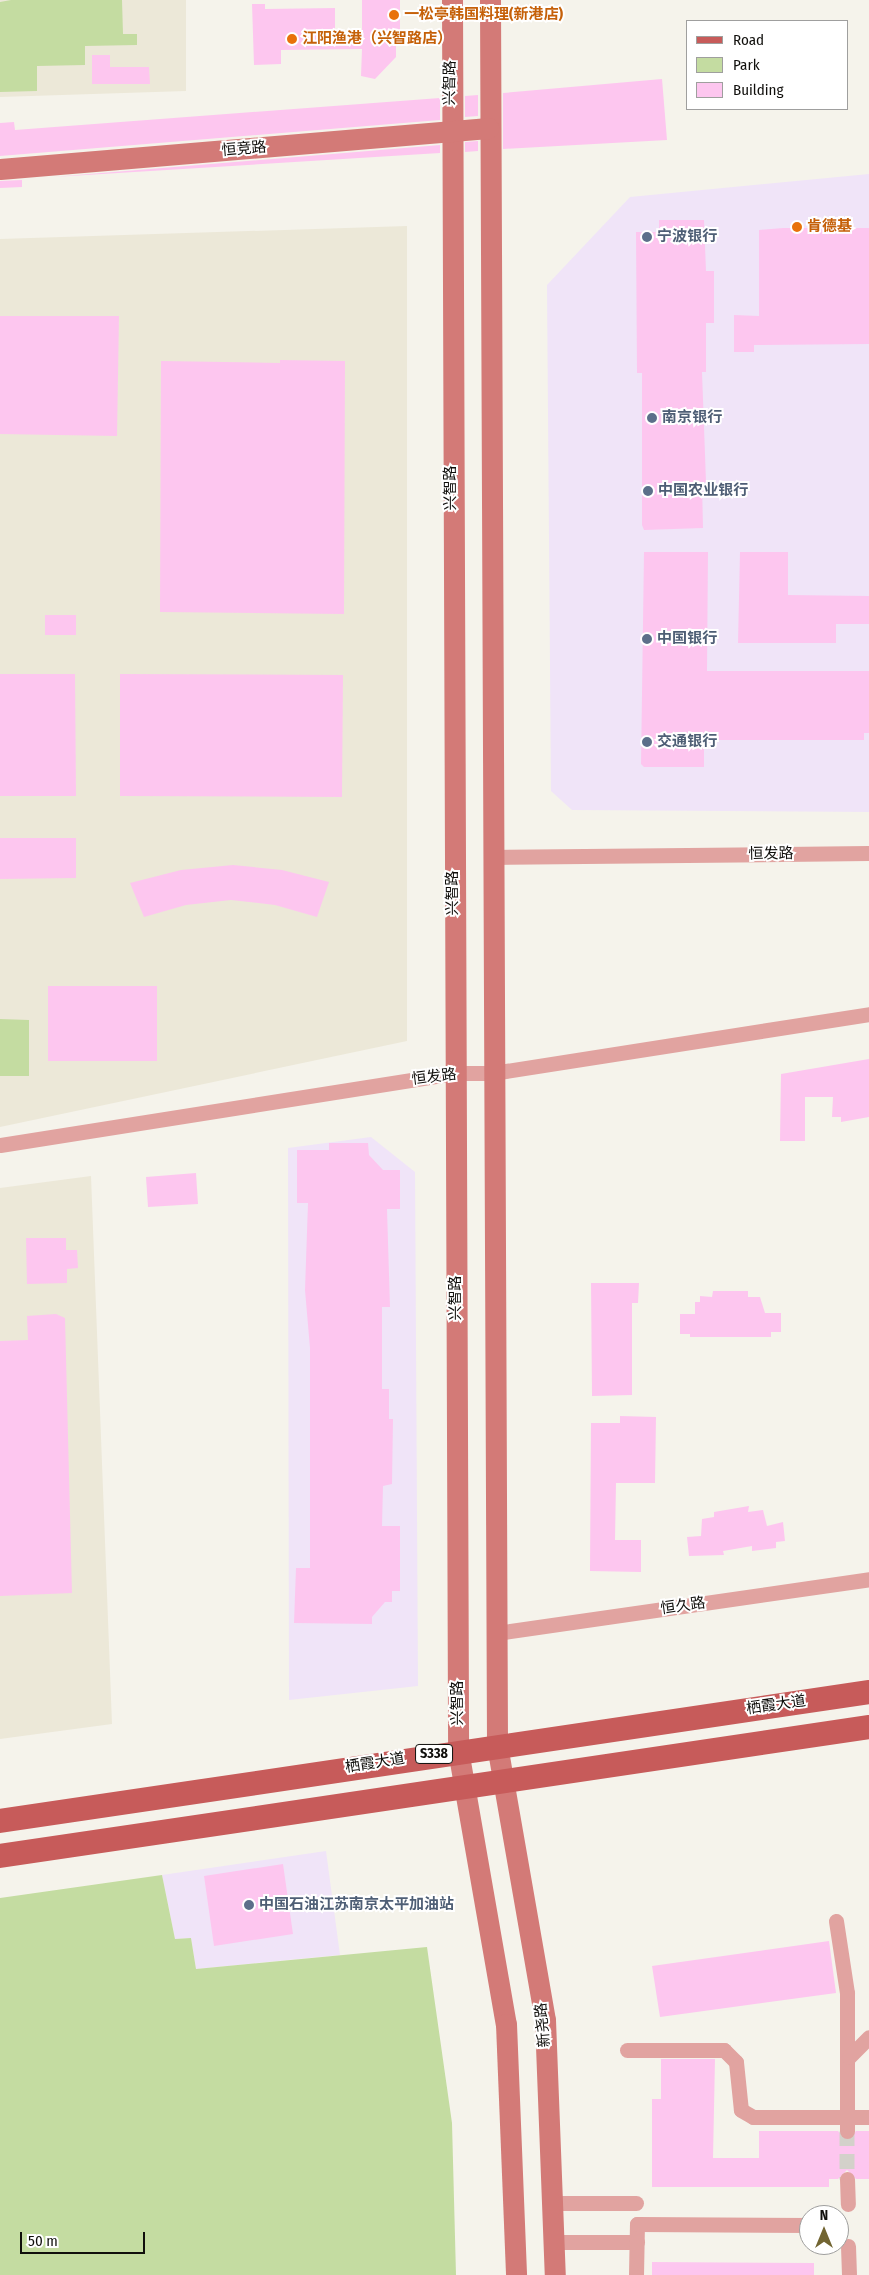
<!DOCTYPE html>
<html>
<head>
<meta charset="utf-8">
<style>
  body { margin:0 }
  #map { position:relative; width:869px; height:2275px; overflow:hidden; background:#f5f3eb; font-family:"Fira Sans Condensed","Noto Sans SC",sans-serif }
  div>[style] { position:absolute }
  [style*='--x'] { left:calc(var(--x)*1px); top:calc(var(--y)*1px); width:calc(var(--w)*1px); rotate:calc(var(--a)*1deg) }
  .commercial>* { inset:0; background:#f0e4f8 }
  .built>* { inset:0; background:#ece8d8 }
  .green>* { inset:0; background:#c4dca1 }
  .building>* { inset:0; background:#fdc6ef }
  .street-tunnel>* { height:15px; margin-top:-7.5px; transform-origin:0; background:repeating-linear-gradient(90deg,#d3d1ca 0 15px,transparent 0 23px) }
  .street>* { height:15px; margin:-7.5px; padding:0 7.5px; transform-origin:7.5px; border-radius:7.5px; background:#e1a3a0 }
  .secondary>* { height:21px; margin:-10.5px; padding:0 10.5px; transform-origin:10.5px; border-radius:10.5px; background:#d37a77 }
  .primary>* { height:24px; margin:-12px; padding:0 12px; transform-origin:12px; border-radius:12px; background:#c75b5a }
  .dots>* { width:14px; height:14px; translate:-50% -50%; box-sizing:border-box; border:2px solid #fff; border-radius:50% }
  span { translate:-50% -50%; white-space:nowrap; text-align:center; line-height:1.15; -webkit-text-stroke:4px #fff; paint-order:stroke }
  .shield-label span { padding:1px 4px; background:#fff; border:1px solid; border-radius:4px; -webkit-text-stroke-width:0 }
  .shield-label { font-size:14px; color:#100f0c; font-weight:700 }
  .food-label { font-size:15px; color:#c56008; font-weight:700 }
  .left { translate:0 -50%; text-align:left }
  .street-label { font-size:15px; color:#100f0c }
  .service-label { font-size:15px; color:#4e5e75; font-weight:700 }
  .legend { position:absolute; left:686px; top:20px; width:162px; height:90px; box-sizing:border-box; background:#fff; border:1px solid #9f9f9e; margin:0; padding:6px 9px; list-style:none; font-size:15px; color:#100f0c }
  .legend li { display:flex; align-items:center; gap:10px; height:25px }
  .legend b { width:25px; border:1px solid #9f9f9e }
  .north { position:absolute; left:799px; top:2205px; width:50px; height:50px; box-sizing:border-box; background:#fff; border:1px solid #9f9f9e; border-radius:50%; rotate:0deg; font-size:14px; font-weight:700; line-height:20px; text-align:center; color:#100f0c }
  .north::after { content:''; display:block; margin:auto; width:18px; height:22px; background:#726532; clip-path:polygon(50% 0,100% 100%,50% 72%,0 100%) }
  .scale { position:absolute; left:20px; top:2232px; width:125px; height:22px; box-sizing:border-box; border:2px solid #100f0c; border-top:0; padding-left:6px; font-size:15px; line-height:18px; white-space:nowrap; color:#100f0c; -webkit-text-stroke:4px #fff; paint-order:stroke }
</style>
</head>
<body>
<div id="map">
  <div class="commercial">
    <div style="clip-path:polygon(869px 174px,869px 812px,572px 810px,551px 791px,547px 285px,630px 197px)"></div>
    <div style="clip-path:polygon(371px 1137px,415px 1172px,418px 1686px,289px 1700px,288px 1148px)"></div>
    <div style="clip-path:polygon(326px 1851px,340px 1955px,196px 1969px,191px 1938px,175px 1939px,162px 1875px)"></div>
  </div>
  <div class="built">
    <div style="clip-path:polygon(0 0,186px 0,186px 91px,0 97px)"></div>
    <div style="clip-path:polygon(407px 226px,407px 1041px,0 1127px,0 239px)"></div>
    <div style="clip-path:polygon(91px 1176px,112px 1724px,0 1739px,0 1188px)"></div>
  </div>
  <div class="green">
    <div style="clip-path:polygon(11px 0,122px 0,123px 34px,137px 34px,137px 45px,85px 46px,85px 65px,37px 66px,37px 91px,0 92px,0 2px)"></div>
    <div style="clip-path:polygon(0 1019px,29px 1020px,29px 1076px,0 1076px)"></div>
    <div style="clip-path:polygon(162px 1875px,175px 1939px,191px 1938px,196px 1969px,427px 1947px,452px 2123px,456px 2275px,0 2275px,0 1898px)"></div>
  </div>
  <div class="building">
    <div style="clip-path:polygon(362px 0,400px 0,400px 39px,396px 39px,396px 57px,375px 79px,361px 76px,362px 49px,281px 50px,281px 64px,254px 65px,252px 4px,265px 4px,265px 9px,335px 8px,335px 35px,362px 35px)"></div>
    <div style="clip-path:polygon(92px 55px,110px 55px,110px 67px,149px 67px,150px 84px,92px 84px)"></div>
    <div style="clip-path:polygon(662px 79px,667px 140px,503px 149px,503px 93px)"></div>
    <div style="clip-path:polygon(478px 95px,478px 116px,465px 117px,465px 96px)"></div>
    <div style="clip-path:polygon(440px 98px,440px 120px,0 156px,0 123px,14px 122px,15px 130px)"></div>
    <div style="clip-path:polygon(478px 141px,478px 151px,465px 152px,465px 142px)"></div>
    <div style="clip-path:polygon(440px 145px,440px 153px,53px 177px)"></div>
    <div style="clip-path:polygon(22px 180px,22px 187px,0 188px,0 181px)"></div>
    <div style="clip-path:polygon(659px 220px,704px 220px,706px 271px,714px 271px,714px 323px,706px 323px,706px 372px,702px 372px,706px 482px,702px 483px,703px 528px,644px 530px,642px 525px,642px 373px,637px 373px,636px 232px,659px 232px)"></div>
    <div style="clip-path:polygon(783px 228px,869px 228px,869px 344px,754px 345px,754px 352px,734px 352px,734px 315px,759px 316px,759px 230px)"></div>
    <div style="clip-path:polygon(0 316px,119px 316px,117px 436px,0 434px)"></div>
    <div style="clip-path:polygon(280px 360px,345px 361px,344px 614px,160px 612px,161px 361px,280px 363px)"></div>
    <div style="clip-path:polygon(644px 552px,708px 552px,707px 671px,869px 671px,869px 733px,864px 733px,864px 740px,704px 740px,704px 767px,644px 767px,641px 764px)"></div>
    <div style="clip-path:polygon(740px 552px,788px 552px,788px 595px,869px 596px,869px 624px,836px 624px,836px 643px,738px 643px)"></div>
    <div style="clip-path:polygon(45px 615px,76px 615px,76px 635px,45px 635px)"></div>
    <div style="clip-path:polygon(0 674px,75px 674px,76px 796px,0 796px)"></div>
    <div style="clip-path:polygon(120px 674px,343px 675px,342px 797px,120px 796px)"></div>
    <div style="clip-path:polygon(0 838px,76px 838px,76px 878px,0 879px)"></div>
    <div style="clip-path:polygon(233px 865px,282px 870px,329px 882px,317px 917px,275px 905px,231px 900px,186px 905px,144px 917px,130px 883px,181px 870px)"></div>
    <div style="clip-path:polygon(48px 986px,157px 986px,157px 1061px,48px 1061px)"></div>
    <div style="clip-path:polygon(869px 1059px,869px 1117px,841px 1122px,841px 1117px,832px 1117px,833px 1097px,805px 1097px,805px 1141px,780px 1141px,781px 1074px)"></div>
    <div style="clip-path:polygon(329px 1143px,368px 1143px,369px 1155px,383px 1170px,400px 1170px,400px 1209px,387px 1209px,390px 1307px,382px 1307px,382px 1389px,389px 1389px,389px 1419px,393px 1419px,392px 1484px,383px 1486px,382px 1526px,400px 1526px,400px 1591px,392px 1591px,392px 1602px,385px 1602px,372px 1617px,372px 1624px,294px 1623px,296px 1568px,310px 1568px,310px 1348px,305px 1290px,308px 1203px,297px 1203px,297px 1150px,329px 1150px)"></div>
    <div style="clip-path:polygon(196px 1173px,198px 1204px,148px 1207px,146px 1177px)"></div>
    <div style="clip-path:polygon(26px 1238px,66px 1238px,66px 1250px,77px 1250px,78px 1268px,67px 1269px,67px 1283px,27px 1284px)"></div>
    <div style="clip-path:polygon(591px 1283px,639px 1283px,638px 1303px,632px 1303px,632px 1395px,592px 1396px)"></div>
    <div style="clip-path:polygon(713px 1291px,748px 1291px,748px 1297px,760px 1297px,765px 1313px,781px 1313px,781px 1332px,771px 1332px,771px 1337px,690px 1337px,690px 1334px,680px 1334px,680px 1314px,695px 1314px,695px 1302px,700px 1302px,700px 1296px,712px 1297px)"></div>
    <div style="clip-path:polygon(56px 1314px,65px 1318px,72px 1593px,0 1596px,0 1341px,28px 1340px,27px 1316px)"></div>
    <div style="clip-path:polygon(620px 1416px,656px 1417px,655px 1483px,616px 1483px,615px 1540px,641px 1540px,641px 1572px,590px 1571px,591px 1423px,620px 1423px)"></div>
    <div style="clip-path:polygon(749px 1506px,748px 1512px,763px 1510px,767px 1526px,783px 1522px,785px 1541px,776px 1542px,776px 1548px,752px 1551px,752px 1546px,723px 1551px,724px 1555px,689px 1556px,687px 1537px,701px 1536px,702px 1519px,714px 1517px,714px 1512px)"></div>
    <div style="clip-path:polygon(283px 1864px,293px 1934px,214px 1946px,204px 1876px)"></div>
    <div style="clip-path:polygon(829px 1941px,836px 1993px,660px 2017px,652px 1966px)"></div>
    <div style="clip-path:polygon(661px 2059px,715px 2059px,713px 2158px,759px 2158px,759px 2131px,838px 2131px,847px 2140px,856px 2131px,869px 2131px,869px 2179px,856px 2179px,847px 2170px,838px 2179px,829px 2179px,829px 2187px,652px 2187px,652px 2099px,661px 2099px)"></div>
    <div style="clip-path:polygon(652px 2262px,814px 2263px,814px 2275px,652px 2275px)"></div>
  </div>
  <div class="street-tunnel">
    <div style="--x:847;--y:2131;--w:48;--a:90"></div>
  </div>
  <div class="street">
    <div style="--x:492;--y:857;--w:377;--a:-0.6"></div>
    <div style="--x:0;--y:1145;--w:460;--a:-9"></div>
    <div style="--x:454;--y:1073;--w:39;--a:0"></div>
    <div style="--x:493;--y:1073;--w:381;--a:-8.9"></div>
    <div style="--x:496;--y:1633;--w:377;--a:-8.2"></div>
    <div style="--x:836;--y:1921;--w:73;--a:81.3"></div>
    <div style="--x:847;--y:1993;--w:138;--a:90"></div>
    <div style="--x:627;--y:2050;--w:97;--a:0"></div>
    <div style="--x:724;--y:2050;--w:17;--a:45"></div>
    <div style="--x:736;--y:2062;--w:48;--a:84.1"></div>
    <div style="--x:741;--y:2110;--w:14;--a:30"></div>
    <div style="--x:753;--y:2117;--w:116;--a:0"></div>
    <div style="--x:849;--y:2057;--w:28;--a:-45"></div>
    <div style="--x:847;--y:2179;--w:25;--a:88"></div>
    <div style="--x:552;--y:2203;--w:84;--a:0"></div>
    <div style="--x:554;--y:2242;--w:83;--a:0"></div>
    <div style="--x:848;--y:2246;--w:29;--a:88"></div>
    <div style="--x:636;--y:2275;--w:51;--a:-88.9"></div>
    <div style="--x:637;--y:2224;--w:172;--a:0.3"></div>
  </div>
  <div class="secondary">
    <div style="--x:452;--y:0;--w:1750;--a:89.8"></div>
    <div style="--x:458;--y:1750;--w:278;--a:80.1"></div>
    <div style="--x:506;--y:2024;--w:251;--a:87.7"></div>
    <div style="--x:490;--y:0;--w:1745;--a:89.77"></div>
    <div style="--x:497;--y:1745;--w:279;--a:80.1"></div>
    <div style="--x:545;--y:2020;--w:255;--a:87.8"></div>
    <div style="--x:0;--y:169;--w:490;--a:-4.8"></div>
  </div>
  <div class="primary">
    <div style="--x:0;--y:1821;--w:879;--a:-8.44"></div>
    <div style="--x:0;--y:1856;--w:879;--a:-8.44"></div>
  </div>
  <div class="dots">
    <div style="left:394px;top:15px;background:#e8710a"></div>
    <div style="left:292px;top:39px;background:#e8710a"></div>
    <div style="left:797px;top:227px;background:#e8710a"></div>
    <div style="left:647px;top:237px;background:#5c6f8a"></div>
    <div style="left:652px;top:418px;background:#5c6f8a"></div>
    <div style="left:648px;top:491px;background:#5c6f8a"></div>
    <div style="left:647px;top:639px;background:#5c6f8a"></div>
    <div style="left:647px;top:742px;background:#5c6f8a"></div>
    <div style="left:249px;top:1905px;background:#5c6f8a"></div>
  </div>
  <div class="shield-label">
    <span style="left:434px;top:1754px">S338</span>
  </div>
  <div class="food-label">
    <span class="left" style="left:404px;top:15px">一松亭韩国料理(新港店)</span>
    <span class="left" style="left:302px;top:39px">江阳渔港（兴智路店）</span>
    <span class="left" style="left:807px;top:227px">肯德基</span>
  </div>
  <div class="street-label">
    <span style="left:450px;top:83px;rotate:-89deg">兴智路</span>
    <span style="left:244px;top:149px;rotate:-5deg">恒竞路</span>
    <span style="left:451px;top:488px;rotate:-90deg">兴智路</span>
    <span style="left:771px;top:854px;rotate:-1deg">恒发路</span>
    <span style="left:453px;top:893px;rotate:-90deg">兴智路</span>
    <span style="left:434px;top:1077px;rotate:-7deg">恒发路</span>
    <span style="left:456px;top:1298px;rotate:-90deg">兴智路</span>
    <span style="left:683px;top:1606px;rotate:-8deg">恒久路</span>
    <span style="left:458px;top:1703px;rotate:-90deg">兴智路</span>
    <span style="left:776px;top:1705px;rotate:-8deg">栖霞大道</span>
    <span style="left:375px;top:1763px;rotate:-9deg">栖霞大道</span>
    <span style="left:543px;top:2025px;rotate:-95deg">新尧路</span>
  </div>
  <div class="service-label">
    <span class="left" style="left:657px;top:237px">宁波银行</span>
    <span class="left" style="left:662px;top:418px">南京银行</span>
    <span class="left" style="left:658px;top:491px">中国农业银行</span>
    <span class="left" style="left:657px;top:639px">中国银行</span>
    <span class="left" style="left:657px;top:742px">交通银行</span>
    <span class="left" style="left:259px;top:1905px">中国石油江苏南京太平加油站</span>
  </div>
  <ul class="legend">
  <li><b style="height:6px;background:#c75b5a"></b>Road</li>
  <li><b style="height:14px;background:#c4dca1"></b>Park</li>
  <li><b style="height:14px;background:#fdc6ef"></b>Building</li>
  </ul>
  <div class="north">N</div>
  <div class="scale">50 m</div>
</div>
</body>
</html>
